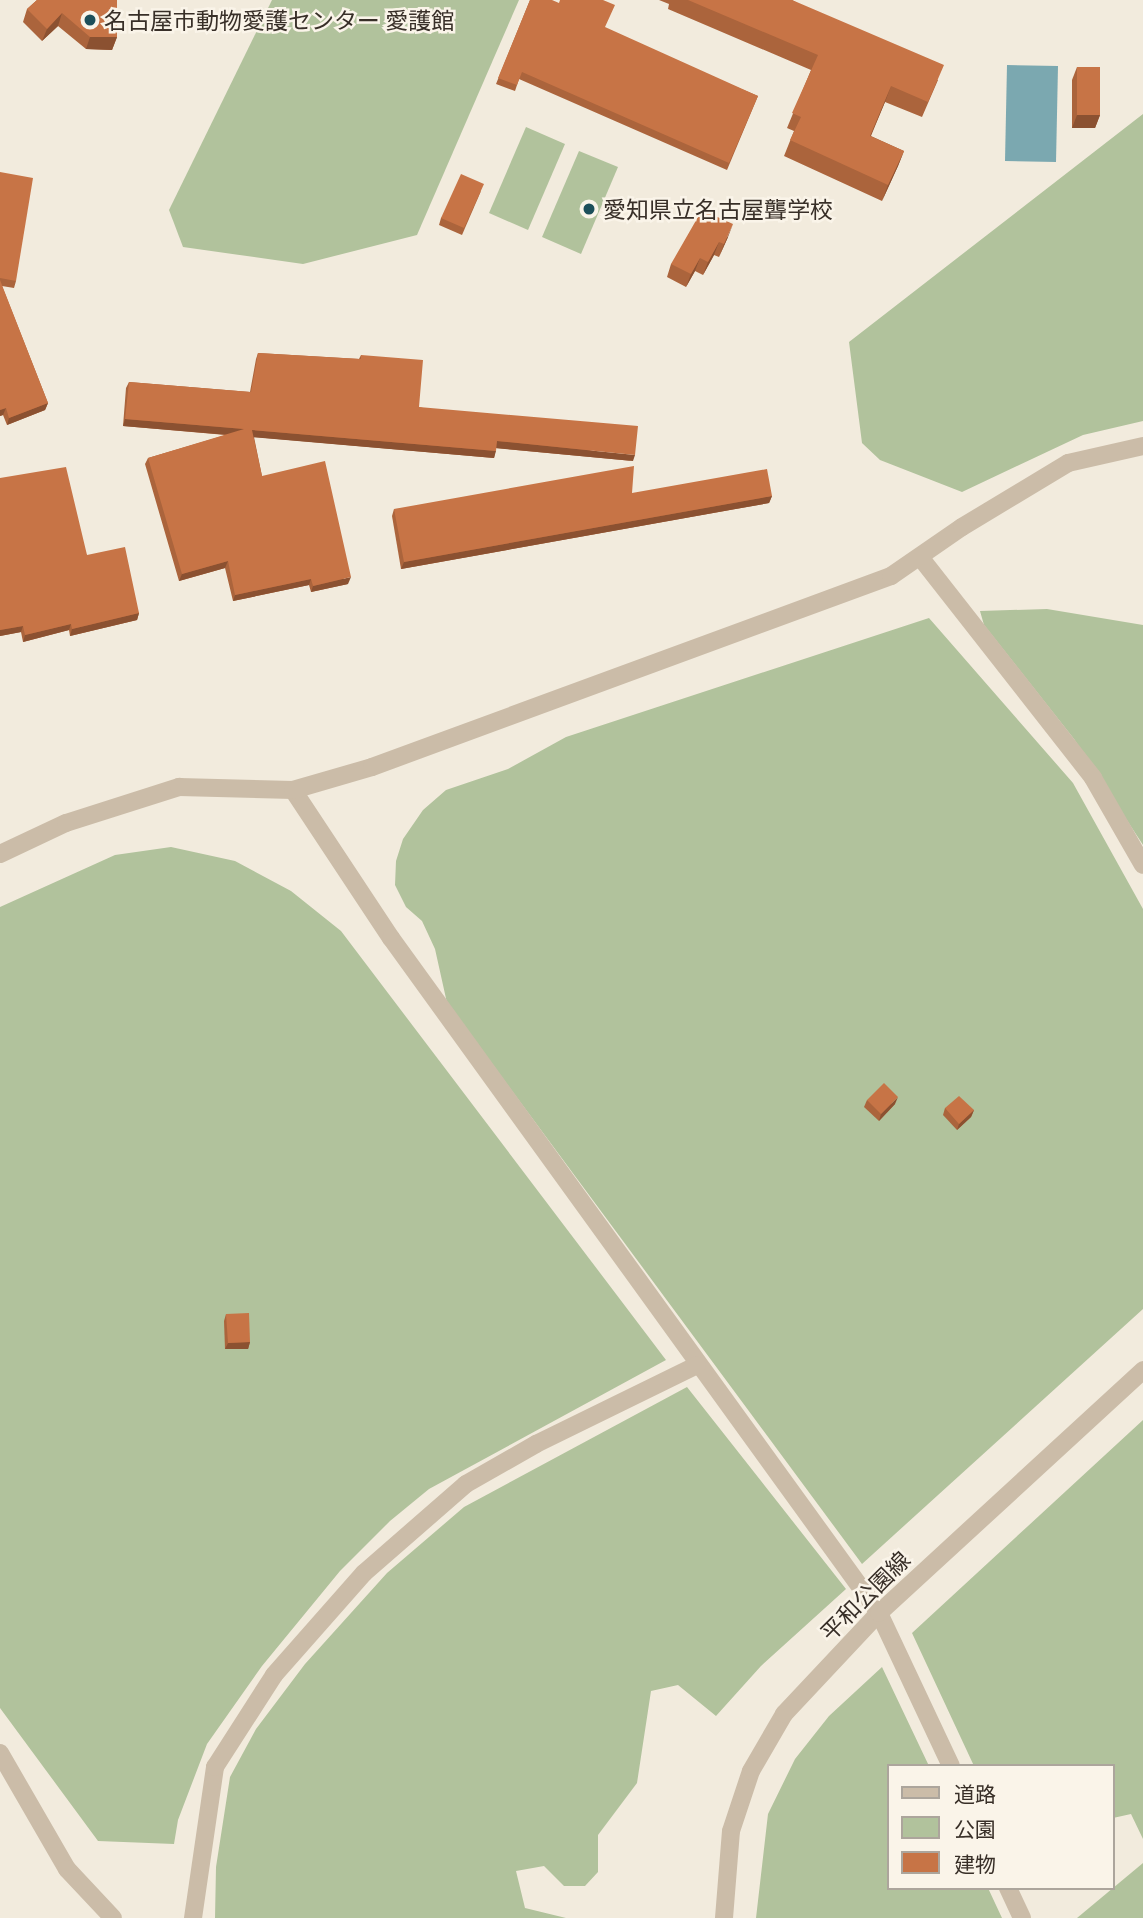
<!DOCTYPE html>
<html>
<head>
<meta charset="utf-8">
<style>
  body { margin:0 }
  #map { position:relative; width:1143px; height:1918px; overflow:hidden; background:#f2ebdd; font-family:"Exo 2","Noto Sans JP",sans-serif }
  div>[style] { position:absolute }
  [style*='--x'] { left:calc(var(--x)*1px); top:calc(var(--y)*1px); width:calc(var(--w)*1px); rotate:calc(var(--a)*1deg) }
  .green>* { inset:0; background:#b1c29c }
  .water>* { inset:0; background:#7ba8b0 }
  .minor>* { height:18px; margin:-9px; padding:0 9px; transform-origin:9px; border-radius:9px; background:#cbbca8 }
  .wall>* { inset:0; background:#ab643c }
  .shaded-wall>* { inset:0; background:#8b5131 }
  .building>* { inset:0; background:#c77446 }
  .dots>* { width:19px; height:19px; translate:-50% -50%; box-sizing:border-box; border:4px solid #faf4e9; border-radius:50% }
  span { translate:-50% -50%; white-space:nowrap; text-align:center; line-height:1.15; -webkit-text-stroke:5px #faf4e9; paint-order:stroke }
  .poi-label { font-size:23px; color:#382f28 }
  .left { translate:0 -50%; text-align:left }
  .street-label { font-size:23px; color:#382f28 }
  .legend { position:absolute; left:887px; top:1764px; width:228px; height:126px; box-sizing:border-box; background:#faf4e9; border:2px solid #aca59c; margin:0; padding:9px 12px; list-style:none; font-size:21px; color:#382f28 }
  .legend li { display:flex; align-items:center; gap:14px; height:35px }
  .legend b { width:35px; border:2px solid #aca59c }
</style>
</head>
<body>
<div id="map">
  <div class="green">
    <div style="clip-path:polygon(272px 0,519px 0,417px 235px,303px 264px,183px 247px,169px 210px)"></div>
    <div style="clip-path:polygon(1143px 114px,1143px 421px,1083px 435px,962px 492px,880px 460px,862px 443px,849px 342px)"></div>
    <div style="clip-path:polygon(526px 127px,565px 144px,528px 230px,489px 213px)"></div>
    <div style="clip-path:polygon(579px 151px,618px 167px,581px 254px,542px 237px)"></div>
    <div style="clip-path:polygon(1047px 609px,1143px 625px,1143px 845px,1074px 739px,984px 625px,980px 611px)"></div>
    <div style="clip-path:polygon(929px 618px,1073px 783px,1143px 909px,1143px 1309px,862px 1564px,447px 1003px,435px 949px,422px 921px,406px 907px,395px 885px,396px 861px,403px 839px,423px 810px,446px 790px,508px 769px,566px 737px)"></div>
    <div style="clip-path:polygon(171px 847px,235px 861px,291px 891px,341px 931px,666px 1360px,429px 1489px,390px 1521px,340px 1571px,262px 1666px,207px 1744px,178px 1820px,174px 1844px,98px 1841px,0 1708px,0 907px,115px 855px)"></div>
    <div style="clip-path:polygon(687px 1387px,846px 1589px,761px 1666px,716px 1716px,678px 1685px,651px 1691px,637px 1783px,598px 1835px,598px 1872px,585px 1886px,564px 1886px,544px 1866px,516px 1871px,525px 1908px,566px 1918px,215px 1918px,216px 1867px,230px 1777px,256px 1729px,305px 1664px,387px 1573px,464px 1507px)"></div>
    <div style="clip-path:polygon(1143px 1420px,1143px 1839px,1131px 1814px,1113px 1818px,1113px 1766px,974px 1766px,912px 1633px)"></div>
    <div style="clip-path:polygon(882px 1667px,929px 1766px,889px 1766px,889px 1888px,988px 1888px,1002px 1918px,756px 1918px,768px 1814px,795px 1759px,829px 1716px)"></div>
    <div style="clip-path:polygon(1143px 1863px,1143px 1918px,1077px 1918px)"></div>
  </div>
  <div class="water">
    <div style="clip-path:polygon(1007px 65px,1058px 66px,1056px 162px,1005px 161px)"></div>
  </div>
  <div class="minor">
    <div style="--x:920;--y:557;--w:281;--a:51.9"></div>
    <div style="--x:1093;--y:778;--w:100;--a:60.1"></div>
    <div style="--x:293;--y:790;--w:178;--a:56.5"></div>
    <div style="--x:391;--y:938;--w:833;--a:54.13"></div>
    <div style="--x:879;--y:1613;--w:169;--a:64.8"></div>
    <div style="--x:0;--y:854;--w:73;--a:-25.2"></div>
    <div style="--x:66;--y:823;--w:119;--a:-17.7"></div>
    <div style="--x:179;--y:787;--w:114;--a:1.5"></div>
    <div style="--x:293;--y:790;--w:82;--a:-16.2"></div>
    <div style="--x:372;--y:767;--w:553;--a:-20.2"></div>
    <div style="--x:891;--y:576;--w:86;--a:-34.6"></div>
    <div style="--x:962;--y:527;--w:124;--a:-31.1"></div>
    <div style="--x:1068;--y:463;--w:77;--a:-12.8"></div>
    <div style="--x:0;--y:1753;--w:134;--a:60"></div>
    <div style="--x:67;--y:1869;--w:67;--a:46.8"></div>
    <div style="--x:1008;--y:1888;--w:33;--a:65"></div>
    <div style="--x:193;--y:1918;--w:153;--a:-81.7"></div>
    <div style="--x:215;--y:1767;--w:109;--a:-57.3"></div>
    <div style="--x:274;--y:1675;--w:136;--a:-48.6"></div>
    <div style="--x:364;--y:1573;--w:135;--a:-41.1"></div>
    <div style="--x:466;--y:1484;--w:81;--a:-29.7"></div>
    <div style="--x:536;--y:1444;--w:179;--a:-26.1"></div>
    <div style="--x:724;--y:1918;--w:87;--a:-85.4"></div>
    <div style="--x:731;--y:1831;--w:63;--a:-71.6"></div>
    <div style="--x:751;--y:1771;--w:66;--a:-59.9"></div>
    <div style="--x:784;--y:1714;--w:139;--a:-46.8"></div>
    <div style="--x:879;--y:1613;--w:359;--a:-42.6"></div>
  </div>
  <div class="wall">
    <div style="clip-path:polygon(37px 0,117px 37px,112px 50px,86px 49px,58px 26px,42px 41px,23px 22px,27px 9px)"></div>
    <div style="clip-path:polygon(530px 0,758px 96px,727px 170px,519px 79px,515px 91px,496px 84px)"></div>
    <div style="clip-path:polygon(659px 0,792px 0,938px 80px,922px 117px,885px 102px,871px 136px,904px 151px,898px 166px,882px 201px,784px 156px,794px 131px,787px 128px,811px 70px,668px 9px,669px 4px)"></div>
    <div style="clip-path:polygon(1077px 67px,1100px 115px,1095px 128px,1072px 128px,1072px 80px)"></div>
    <div style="clip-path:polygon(0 172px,16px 281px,14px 288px,2px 286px,48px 403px,45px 410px,7px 425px,3px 415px,0 416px)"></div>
    <div style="clip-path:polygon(481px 191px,462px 235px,439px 225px,441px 218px)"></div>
    <div style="clip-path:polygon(728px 237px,719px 257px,714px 255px,703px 275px,695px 271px,686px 287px,667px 277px,671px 264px)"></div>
    <div style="clip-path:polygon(258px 353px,359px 359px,361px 355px,419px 407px,633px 461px,496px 448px,494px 458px,254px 437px,262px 476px,348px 584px,311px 592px,309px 585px,233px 601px,225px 568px,179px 581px,145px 464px,148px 458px,226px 435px,123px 426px,126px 388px,129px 382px,250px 392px,256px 359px)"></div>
    <div style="clip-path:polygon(0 478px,87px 555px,139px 613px,137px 620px,70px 636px,69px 630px,23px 642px,21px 632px,0 636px)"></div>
    <div style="clip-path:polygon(772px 496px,769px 503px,401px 569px,392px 516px,394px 509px)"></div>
    <div style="clip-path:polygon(867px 1100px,895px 1104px,879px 1121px,864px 1107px)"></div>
    <div style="clip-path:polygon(945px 1108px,974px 1110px,971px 1117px,957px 1130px,943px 1115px)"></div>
    <div style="clip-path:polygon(226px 1314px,250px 1342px,248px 1349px,225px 1349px,224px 1321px)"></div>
  </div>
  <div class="shaded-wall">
    <div style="clip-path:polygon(62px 13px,58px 26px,42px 41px,47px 29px)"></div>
    <div style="clip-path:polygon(90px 37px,117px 37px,112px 50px,86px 49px)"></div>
    <div style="clip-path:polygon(891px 86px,885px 102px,864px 151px,870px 136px)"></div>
    <div style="clip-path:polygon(1077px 115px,1100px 115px,1095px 128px,1072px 128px)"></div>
    <div style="clip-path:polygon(904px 151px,898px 166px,882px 201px,888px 185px)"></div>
    <div style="clip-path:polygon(733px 224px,728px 237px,719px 257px,724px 244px)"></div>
    <div style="clip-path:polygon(719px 242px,714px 255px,703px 275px,708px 262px)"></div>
    <div style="clip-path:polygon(700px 258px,695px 271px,686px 287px,691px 274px)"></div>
    <div style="clip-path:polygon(48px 403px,45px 410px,7px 425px,9px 418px)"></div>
    <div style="clip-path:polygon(6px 408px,3px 415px,0 416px,0 410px)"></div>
    <div style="clip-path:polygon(125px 419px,244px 429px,241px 436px,123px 426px)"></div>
    <div style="clip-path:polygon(252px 430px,496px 451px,494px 458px,250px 437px)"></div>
    <div style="clip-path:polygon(497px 441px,635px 455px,633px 461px,495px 448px)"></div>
    <div style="clip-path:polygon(772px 496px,769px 503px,401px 569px,404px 562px)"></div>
    <div style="clip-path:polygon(228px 561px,225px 568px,179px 581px,182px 574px)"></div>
    <div style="clip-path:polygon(351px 577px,348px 584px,311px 592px,313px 586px)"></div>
    <div style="clip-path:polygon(311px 579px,309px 585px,233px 601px,235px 595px)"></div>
    <div style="clip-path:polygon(139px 613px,137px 620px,70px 636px,72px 629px)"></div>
    <div style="clip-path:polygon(71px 624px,69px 630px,23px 642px,25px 635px)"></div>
    <div style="clip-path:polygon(23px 626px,21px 632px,0 636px,0 630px)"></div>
    <div style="clip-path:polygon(898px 1097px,895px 1104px,879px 1121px,881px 1114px)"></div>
    <div style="clip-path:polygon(974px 1110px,971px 1117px,957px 1130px,959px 1124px)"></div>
    <div style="clip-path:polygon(250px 1342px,248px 1349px,225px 1349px,228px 1343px)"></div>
  </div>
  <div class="building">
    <div style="clip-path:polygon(37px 0,117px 0,117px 37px,90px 37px,62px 13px,47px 29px,27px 9px)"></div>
    <div style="clip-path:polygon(530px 0,552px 0,559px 3px,560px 0,603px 0,615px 5px,605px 27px,758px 96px,729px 163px,522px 72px,517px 85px,498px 78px)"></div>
    <div style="clip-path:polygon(688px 0,792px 0,944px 65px,928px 102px,891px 86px,870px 136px,904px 151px,888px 185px,790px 140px,801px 117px,792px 113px,818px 55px)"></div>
    <div style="clip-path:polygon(1077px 67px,1100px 67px,1100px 115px,1077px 115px)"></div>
    <div style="clip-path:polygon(0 172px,33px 178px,16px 281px,0 278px)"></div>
    <div style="clip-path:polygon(461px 174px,484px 184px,464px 228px,441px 218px)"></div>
    <div style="clip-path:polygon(702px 210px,733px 224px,724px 244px,719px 242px,708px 262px,700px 258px,691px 274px,671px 264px)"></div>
    <div style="clip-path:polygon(0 280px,48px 403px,9px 418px,6px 408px,0 410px)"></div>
    <div style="clip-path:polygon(258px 353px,361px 359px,361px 355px,423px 360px,419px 407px,638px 426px,635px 455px,497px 441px,496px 451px,252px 430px,262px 476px,325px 461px,351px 577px,313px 586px,311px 579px,235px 595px,228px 561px,182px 574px,148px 458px,244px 429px,125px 419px,129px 382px,251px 392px)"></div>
    <div style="clip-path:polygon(634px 466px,632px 493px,767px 469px,772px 496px,404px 562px,394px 509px)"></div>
    <div style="clip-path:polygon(66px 467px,87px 555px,125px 547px,139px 613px,72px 629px,71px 624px,25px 635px,23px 626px,0 630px,0 478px)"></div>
    <div style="clip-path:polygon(884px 1083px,898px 1097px,881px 1114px,867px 1100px)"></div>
    <div style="clip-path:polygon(959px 1096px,974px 1110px,959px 1124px,945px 1108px)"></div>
    <div style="clip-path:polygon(249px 1313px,250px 1342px,228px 1343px,226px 1314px)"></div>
  </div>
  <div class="dots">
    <div style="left:90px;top:20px;background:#1d4f5a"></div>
    <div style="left:589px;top:209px;background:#1d4f5a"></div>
  </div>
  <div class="poi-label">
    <span class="left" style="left:104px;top:20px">名古屋市動物愛護センター 愛護館</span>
    <span class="left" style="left:603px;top:209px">愛知県立名古屋聾学校</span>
  </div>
  <div class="street-label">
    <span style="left:865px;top:1596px;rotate:-45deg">平和公園線</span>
  </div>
  <ul class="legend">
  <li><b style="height:9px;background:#cbbca8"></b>道路</li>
  <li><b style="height:19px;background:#b1c29c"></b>公園</li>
  <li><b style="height:19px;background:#c77446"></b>建物</li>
  </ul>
</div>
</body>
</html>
